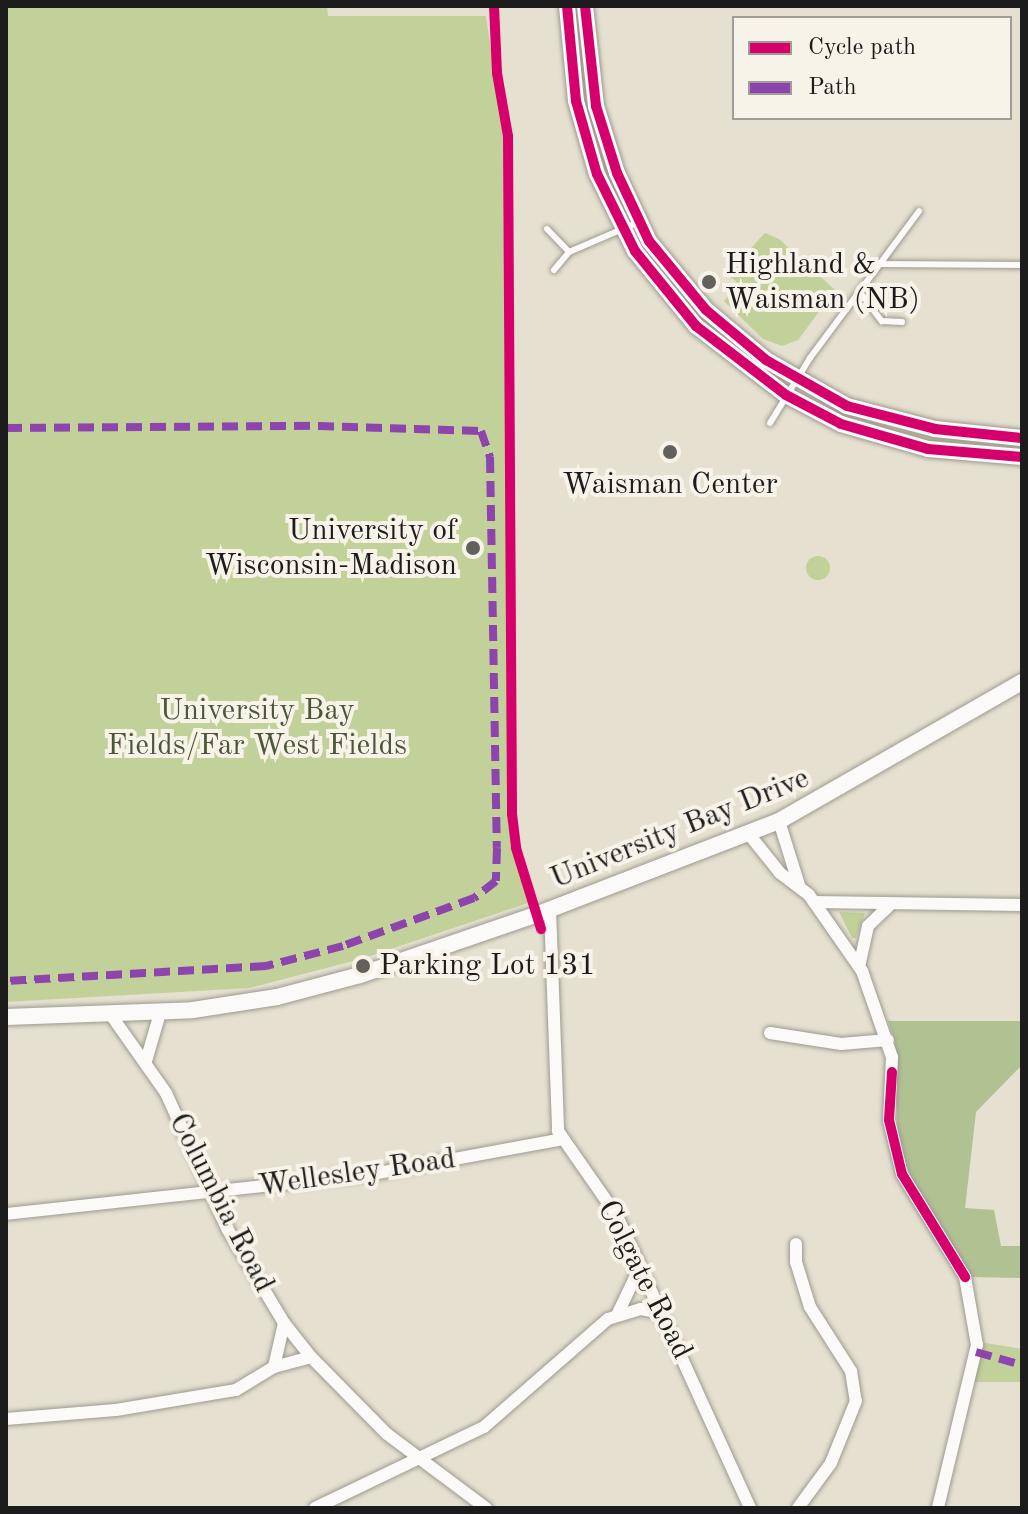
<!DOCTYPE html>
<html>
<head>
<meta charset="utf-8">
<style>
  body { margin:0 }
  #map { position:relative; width:1028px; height:1514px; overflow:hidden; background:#e5e0cf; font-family:"Old Standard TT",serif }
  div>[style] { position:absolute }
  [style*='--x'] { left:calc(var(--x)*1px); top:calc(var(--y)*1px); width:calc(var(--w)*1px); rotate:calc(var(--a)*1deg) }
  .green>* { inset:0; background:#c2d199 }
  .round { border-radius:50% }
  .forest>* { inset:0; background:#b0c292 }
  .roads { filter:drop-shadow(0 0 2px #9c9a90) drop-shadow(0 0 2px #9c9a90) }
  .service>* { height:6px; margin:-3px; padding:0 3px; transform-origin:3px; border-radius:3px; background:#fbfaf8 }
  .minor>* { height:12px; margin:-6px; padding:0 6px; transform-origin:6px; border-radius:6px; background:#fbfaf8 }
  .tertiary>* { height:16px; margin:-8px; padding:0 8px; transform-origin:8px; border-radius:8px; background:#fbfaf8 }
  .quiet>* { height:8px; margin-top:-4px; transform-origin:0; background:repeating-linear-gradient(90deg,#8e44ad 0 16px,transparent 0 24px) }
  .cycleway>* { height:10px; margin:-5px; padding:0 5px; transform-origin:5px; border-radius:5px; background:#d6006c }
  .dots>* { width:22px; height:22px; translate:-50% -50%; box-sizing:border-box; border:4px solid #f7f3e8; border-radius:50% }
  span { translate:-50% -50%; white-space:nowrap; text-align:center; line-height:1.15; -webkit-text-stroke:8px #f7f3e8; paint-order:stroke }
  .poi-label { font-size:30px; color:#1c1c1c }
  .left { translate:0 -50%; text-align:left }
  .right { translate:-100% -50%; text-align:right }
  .park-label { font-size:30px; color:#4c5738 }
  .street-label { font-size:30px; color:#1c1c1c }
  .frame { position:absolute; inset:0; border:8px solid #1c1c1c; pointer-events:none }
  .legend { position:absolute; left:732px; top:16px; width:280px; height:104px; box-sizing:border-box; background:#f7f3e8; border:2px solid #9f9d96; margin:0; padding:10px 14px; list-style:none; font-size:24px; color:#1c1c1c }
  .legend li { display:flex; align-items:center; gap:16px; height:40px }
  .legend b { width:40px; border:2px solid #9f9d96 }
</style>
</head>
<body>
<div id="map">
  <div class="green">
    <div style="clip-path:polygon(6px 6px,327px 6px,328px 16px,486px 16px,504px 138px,508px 826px,531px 902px,361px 959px,249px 988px,6px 1002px)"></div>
    <div style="clip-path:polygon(571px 6px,578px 6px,622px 199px,615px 202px,584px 118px)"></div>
    <div style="clip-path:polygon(765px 233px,779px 239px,835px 290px,798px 340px,782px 346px,763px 339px,724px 301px,738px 283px,727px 274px)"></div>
    <div style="clip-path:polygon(830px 407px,896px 430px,984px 443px,964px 448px,919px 441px,828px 412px)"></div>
    <div class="round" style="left:806px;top:556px;width:24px;height:24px"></div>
    <div style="clip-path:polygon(839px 912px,865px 913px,856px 938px,852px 938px)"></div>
    <div style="clip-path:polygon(986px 1343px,1022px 1349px,1022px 1382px,972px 1382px,977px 1345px)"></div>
  </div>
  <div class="forest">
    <div style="clip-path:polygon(888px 1021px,1022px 1021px,1022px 1065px,976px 1112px,965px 1208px,994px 1210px,1001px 1246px,1022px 1246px,1022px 1278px,972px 1277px,913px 1180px,898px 1147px,895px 1042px)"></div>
  </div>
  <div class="roads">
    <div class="service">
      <div style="--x:547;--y:229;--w:32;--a:46"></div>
      <div style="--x:879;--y:264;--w:143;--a:0.4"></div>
      <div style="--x:554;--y:270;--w:23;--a:-50"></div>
      <div style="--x:569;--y:252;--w:76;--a:-23.2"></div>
      <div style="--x:859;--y:291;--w:38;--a:53"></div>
      <div style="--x:882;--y:321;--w:20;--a:3"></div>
      <div style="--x:770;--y:423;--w:76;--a:-58.4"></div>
      <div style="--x:810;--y:358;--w:183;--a:-53.4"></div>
    </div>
    <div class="minor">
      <div style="--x:779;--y:821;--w:67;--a:72.6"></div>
      <div style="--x:748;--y:833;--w:51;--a:51.3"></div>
      <div style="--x:780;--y:873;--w:36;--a:37"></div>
      <div style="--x:809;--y:895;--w:93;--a:55.1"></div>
      <div style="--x:862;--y:971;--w:91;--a:70.8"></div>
      <div style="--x:892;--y:1057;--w:63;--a:92.7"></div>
      <div style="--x:889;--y:1120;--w:56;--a:76.5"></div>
      <div style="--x:902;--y:1174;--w:121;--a:58.5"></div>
      <div style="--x:965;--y:1277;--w:69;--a:80"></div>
      <div style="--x:977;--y:1345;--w:168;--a:103.5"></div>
      <div style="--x:814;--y:902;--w:208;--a:0.8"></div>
      <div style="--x:550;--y:909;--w:222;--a:87.9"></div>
      <div style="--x:558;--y:1131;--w:103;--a:55.2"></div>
      <div style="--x:617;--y:1216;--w:321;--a:65.5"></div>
      <div style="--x:859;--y:967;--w:42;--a:-77.6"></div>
      <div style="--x:868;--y:926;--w:29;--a:-44"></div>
      <div style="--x:111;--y:1015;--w:95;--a:54.8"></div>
      <div style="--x:166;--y:1093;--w:150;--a:65.7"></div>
      <div style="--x:228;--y:1230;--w:109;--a:58.9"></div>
      <div style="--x:284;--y:1323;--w:43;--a:51.5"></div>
      <div style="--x:311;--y:1357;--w:108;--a:45.4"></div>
      <div style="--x:387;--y:1434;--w:124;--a:36.8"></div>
      <div style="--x:770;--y:1033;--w:72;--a:8.8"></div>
      <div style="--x:841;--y:1044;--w:47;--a:-4.9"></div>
      <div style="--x:146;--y:1061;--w:50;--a:-73.7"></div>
      <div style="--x:6;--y:1214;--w:363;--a:-6.2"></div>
      <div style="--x:367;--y:1175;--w:199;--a:-10.4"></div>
      <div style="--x:796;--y:1244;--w:18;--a:90"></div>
      <div style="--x:796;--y:1262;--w:47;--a:72.7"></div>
      <div style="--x:810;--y:1307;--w:76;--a:57.4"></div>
      <div style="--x:851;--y:1371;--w:30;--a:81"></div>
      <div style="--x:856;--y:1401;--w:67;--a:112"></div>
      <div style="--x:831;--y:1463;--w:56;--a:126.3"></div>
      <div style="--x:618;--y:1313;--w:51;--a:-64.4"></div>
      <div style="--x:274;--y:1367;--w:38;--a:-15"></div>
      <div style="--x:6;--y:1419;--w:110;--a:-4.7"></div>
      <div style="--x:116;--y:1410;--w:122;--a:-9.5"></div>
      <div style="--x:236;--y:1390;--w:44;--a:-31.2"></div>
      <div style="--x:274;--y:1367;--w:45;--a:-77.2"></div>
      <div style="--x:315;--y:1508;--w:187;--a:-25.6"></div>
      <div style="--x:484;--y:1427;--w:164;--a:-41.1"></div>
      <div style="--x:608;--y:1319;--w:34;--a:-17"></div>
      <div style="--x:641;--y:1309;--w:21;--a:11"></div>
    </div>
    <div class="tertiary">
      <div style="--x:567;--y:6;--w:95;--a:84.6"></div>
      <div style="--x:576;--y:101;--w:76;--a:74"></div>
      <div style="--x:597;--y:174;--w:86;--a:63.7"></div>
      <div style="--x:635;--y:251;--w:97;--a:50.9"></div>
      <div style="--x:696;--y:326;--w:113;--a:37.5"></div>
      <div style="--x:786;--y:395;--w:62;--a:27.8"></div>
      <div style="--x:841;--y:424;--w:91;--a:16"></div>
      <div style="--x:928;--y:449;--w:94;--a:4.9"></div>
      <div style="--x:585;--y:6;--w:101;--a:83.7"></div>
      <div style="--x:596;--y:106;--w:70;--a:72.6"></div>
      <div style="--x:617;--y:173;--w:75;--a:64.8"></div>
      <div style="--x:649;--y:241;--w:89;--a:50.4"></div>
      <div style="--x:706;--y:310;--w:78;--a:39.8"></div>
      <div style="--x:766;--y:360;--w:93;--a:29.6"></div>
      <div style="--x:847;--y:406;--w:91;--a:14.6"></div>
      <div style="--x:935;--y:429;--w:87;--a:5.9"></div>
      <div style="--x:6;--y:1017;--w:187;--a:-2.1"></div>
      <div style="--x:193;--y:1010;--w:85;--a:-8.8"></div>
      <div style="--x:277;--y:997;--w:86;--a:-14.8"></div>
      <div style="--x:360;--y:975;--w:188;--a:-18.9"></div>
      <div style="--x:538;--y:914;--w:258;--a:-21.1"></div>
      <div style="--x:779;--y:821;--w:280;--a:-29.8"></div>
    </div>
  </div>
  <div class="quiet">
    <div style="--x:6;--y:428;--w:312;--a:-0.4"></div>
    <div style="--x:318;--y:426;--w:163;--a:1.8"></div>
    <div style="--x:481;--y:431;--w:28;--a:71"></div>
    <div style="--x:490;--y:457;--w:391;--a:89"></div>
    <div style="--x:497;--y:848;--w:33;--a:92"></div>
    <div style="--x:496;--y:881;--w:28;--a:142"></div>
    <div style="--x:474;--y:898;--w:140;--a:159.9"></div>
    <div style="--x:343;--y:946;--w:80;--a:165.4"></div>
    <div style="--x:266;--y:966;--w:260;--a:176.7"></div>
    <div style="--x:976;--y:1352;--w:48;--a:15.8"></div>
  </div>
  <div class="cycleway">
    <div style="--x:494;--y:6;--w:67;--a:87.4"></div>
    <div style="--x:497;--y:73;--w:64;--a:80.1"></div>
    <div style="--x:508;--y:136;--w:678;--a:89.66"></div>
    <div style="--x:512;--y:814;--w:34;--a:83"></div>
    <div style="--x:516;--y:848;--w:85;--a:72.8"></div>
    <div style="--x:567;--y:6;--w:95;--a:84.6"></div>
    <div style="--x:576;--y:101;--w:76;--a:74"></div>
    <div style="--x:597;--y:174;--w:86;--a:63.7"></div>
    <div style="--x:635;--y:251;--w:97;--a:50.9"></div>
    <div style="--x:696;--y:326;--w:113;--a:37.5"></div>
    <div style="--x:786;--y:395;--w:62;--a:27.8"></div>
    <div style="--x:841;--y:424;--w:91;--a:16"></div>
    <div style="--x:928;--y:449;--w:94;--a:4.9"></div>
    <div style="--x:585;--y:6;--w:101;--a:83.7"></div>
    <div style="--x:596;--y:106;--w:70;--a:72.6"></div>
    <div style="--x:617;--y:173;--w:75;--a:64.8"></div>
    <div style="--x:649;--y:241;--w:89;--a:50.4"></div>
    <div style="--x:706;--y:310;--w:78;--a:39.8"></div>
    <div style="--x:766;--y:360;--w:93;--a:29.6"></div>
    <div style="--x:847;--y:406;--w:91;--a:14.6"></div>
    <div style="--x:935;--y:429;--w:87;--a:5.9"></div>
    <div style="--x:892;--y:1072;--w:48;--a:93.6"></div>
    <div style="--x:889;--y:1120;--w:56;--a:76.5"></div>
    <div style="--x:902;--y:1174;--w:121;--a:58.5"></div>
  </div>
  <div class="dots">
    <div style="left:709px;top:282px;background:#62615b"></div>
    <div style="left:670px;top:452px;background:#62615b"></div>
    <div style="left:473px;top:548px;background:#62615b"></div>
    <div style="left:363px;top:966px;background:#62615b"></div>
  </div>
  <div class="poi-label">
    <span class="left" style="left:725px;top:282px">Highland &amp;<br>Waisman (NB)</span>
    <span style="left:670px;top:485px">Waisman Center</span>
    <span class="right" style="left:457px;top:548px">University of<br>Wisconsin-Madison</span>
    <span class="left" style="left:379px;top:966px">Parking Lot 131</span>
  </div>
  <div class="park-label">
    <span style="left:257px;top:728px">University Bay<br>Fields/Far West Fields</span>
  </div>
  <div class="street-label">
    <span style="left:680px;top:829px;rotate:-22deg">University Bay Drive</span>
    <span style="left:357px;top:1173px;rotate:-8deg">Wellesley Road</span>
    <span style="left:221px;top:1203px;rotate:63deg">Columbia Road</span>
    <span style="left:644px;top:1280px;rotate:63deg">Colgate Road</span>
  </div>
  <div class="frame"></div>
  <ul class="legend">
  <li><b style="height:10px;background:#d6006c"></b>Cycle path</li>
  <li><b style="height:10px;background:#8e44ad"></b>Path</li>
  </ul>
</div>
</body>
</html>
